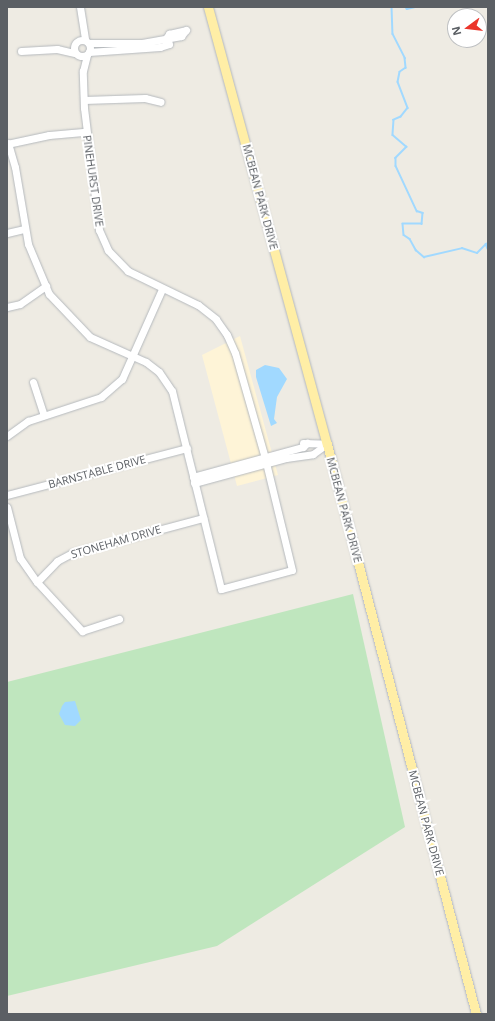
<!DOCTYPE html>
<html>
<head>
<meta charset="utf-8">
<style>
  body { margin:0 }
  #map { position:relative; width:495px; height:1021px; overflow:hidden; background:#eeebe3; font-family:"Open Sans",sans-serif }
  div>[style] { position:absolute }
  [style*='--x'] { left:calc(var(--x)*1px); top:calc(var(--y)*1px); width:calc(var(--w)*1px); rotate:calc(var(--a)*1deg) }
  .commercial>* { inset:0; background:#fef4d7 }
  .green>* { inset:0; background:#bfe6be }
  .water>* { inset:0; background:#a1d9ff }
  .stream>* { height:1.5px; margin:-0.75px; padding:0 0.75px; transform-origin:0.75px; border-radius:0.75px; background:#a1d9ff }
  .roads { filter:drop-shadow(0 0 1px #b5b9bd) drop-shadow(0 0 1px #b5b9bd) }
  .minor>* { height:7px; margin:-3.5px; padding:0 3.5px; transform-origin:3.5px; border-radius:3.5px; background:#fff }
  .minor>.ring { margin:-3.5px; padding:0; box-sizing:content-box; background:none; border:7px solid #fff; border-radius:50% }
  .major>* { height:9px; margin:-4.5px; padding:0 4.5px; transform-origin:4.5px; border-radius:4.5px; background:#ffeea6 }
  span { translate:-50% -50%; white-space:nowrap; text-align:center; line-height:1.15; -webkit-text-stroke:4px #fff; paint-order:stroke }
  .street-label { font-size:11px; color:#5b5f64 }
  .frame { position:absolute; inset:0; border:8px solid #5b5f64; pointer-events:none }
  .north { position:absolute; left:447px; top:8px; width:40px; height:40px; box-sizing:border-box; background:#fff; border:1px solid #bdbfc1; border-radius:50%; rotate:255deg; font-size:11px; font-weight:700; line-height:16px; text-align:center; color:#5b5f64 }
  .north::after { content:''; display:block; margin:auto; width:14px; height:18px; background:#eb352b; clip-path:polygon(50% 0,100% 100%,50% 72%,0 100%) }
</style>
</head>
<body>
<div id="map">
  <div class="commercial">
    <div style="clip-path:polygon(240px 336px,278px 475px,237px 486px,202px 355px)"></div>
  </div>
  <div class="green">
    <div style="clip-path:polygon(353px 594px,405px 827px,217px 946px,7px 996px,7px 682px)"></div>
  </div>
  <div class="water">
    <div style="clip-path:polygon(265px 365px,279px 368px,287px 379px,277px 397px,274px 419px,277px 423px,271px 426px,256px 377px,256px 370px)"></div>
    <div style="clip-path:polygon(75px 701px,81px 720px,75px 726px,65px 725px,59px 714px,62px 706px,65px 702px)"></div>
  </div>
  <div class="stream">
    <div style="--x:392;--y:7;--w:27;--a:88"></div>
    <div style="--x:393;--y:34;--w:27;--a:63"></div>
    <div style="--x:405;--y:58;--w:10;--a:84"></div>
    <div style="--x:406;--y:68;--w:7;--a:146"></div>
    <div style="--x:400;--y:72;--w:10;--a:101"></div>
    <div style="--x:398;--y:82;--w:28;--a:69"></div>
    <div style="--x:408;--y:108;--w:11;--a:128"></div>
    <div style="--x:401;--y:117;--w:8;--a:157"></div>
    <div style="--x:394;--y:120;--w:15;--a:94"></div>
    <div style="--x:393;--y:135;--w:18;--a:41"></div>
    <div style="--x:407;--y:147;--w:16;--a:135"></div>
    <div style="--x:396;--y:158;--w:8;--a:90"></div>
    <div style="--x:396;--y:166;--w:50;--a:65"></div>
    <div style="--x:417;--y:211;--w:6;--a:18"></div>
    <div style="--x:423;--y:213;--w:11;--a:95"></div>
    <div style="--x:422;--y:224;--w:19;--a:180"></div>
    <div style="--x:403;--y:224;--w:11;--a:85"></div>
    <div style="--x:404;--y:235;--w:7;--a:34"></div>
    <div style="--x:410;--y:239;--w:13;--a:61"></div>
    <div style="--x:416;--y:250;--w:11;--a:41"></div>
    <div style="--x:424;--y:257;--w:39;--a:-13"></div>
    <div style="--x:462;--y:248;--w:16;--a:18"></div>
    <div style="--x:477;--y:253;--w:13;--a:-45"></div>
    <div style="--x:486;--y:244;--w:5;--a:68"></div>
    <div style="--x:406;--y:7;--w:2;--a:63"></div>
    <div style="--x:407;--y:9;--w:8;--a:-14"></div>
  </div>
  <div class="roads">
    <div class="minor">
      <div style="--x:80;--y:7;--w:33;--a:81"></div>
      <div style="--x:167;--y:37;--w:4;--a:-56"></div>
      <div style="--x:169;--y:34;--w:17;--a:-13"></div>
      <div class="ring" style="left:74px;top:40px;width:9px;height:9px"></div>
      <div style="--x:89;--y:43;--w:53;--a:0"></div>
      <div style="--x:142;--y:43;--w:40;--a:-10"></div>
      <div style="--x:181;--y:36;--w:8;--a:-50"></div>
      <div style="--x:21;--y:51;--w:36;--a:-3"></div>
      <div style="--x:57;--y:49;--w:18;--a:13"></div>
      <div style="--x:89;--y:52;--w:71;--a:-4"></div>
      <div style="--x:160;--y:47;--w:9;--a:-18"></div>
      <div style="--x:169;--y:44;--w:7;--a:-106"></div>
      <div style="--x:84;--y:100;--w:61;--a:-1.9"></div>
      <div style="--x:145;--y:98;--w:16;--a:14"></div>
      <div style="--x:8;--y:143;--w:25;--a:74"></div>
      <div style="--x:15;--y:167;--w:78;--a:80.4"></div>
      <div style="--x:28;--y:244;--w:54;--a:67.2"></div>
      <div style="--x:49;--y:294;--w:59;--a:46.4"></div>
      <div style="--x:90;--y:337;--w:61;--a:24.1"></div>
      <div style="--x:146;--y:362;--w:16;--a:38"></div>
      <div style="--x:159;--y:372;--w:23;--a:56"></div>
      <div style="--x:172;--y:391;--w:204;--a:76.1"></div>
      <div style="--x:221;--y:589;--w:73;--a:-15"></div>
      <div style="--x:292;--y:570;--w:115;--a:-103.6"></div>
      <div style="--x:265;--y:458;--w:109;--a:-105.9"></div>
      <div style="--x:235;--y:353;--w:20;--a:-114"></div>
      <div style="--x:227;--y:335;--w:19;--a:-125"></div>
      <div style="--x:216;--y:319;--w:23;--a:-142"></div>
      <div style="--x:198;--y:305;--w:78;--a:-154.1"></div>
      <div style="--x:128;--y:271;--w:29;--a:-134"></div>
      <div style="--x:108;--y:250;--w:22;--a:-114"></div>
      <div style="--x:99;--y:230;--w:123;--a:-97"></div>
      <div style="--x:84;--y:108;--w:37;--a:-92"></div>
      <div style="--x:83;--y:71;--w:16;--a:-76"></div>
      <div style="--x:7;--y:144;--w:43;--a:-12.1"></div>
      <div style="--x:49;--y:135;--w:37;--a:-5"></div>
      <div style="--x:7;--y:233;--w:18;--a:-13"></div>
      <div style="--x:7;--y:307;--w:13;--a:-13"></div>
      <div style="--x:20;--y:304;--w:32;--a:-35"></div>
      <div style="--x:33;--y:382;--w:35;--a:72"></div>
      <div style="--x:7;--y:436;--w:26;--a:-36"></div>
      <div style="--x:28;--y:421;--w:77;--a:-18.2"></div>
      <div style="--x:101;--y:397;--w:28;--a:-41"></div>
      <div style="--x:122;--y:379;--w:98;--a:-66"></div>
      <div style="--x:303;--y:443;--w:24;--a:2"></div>
      <div style="--x:193;--y:477;--w:114;--a:-15.3"></div>
      <div style="--x:303;--y:447;--w:6;--a:-45"></div>
      <div style="--x:194;--y:483;--w:95;--a:-15.2"></div>
      <div style="--x:286;--y:458;--w:27;--a:-8"></div>
      <div style="--x:313;--y:454;--w:17;--a:-36"></div>
      <div style="--x:7;--y:495;--w:186;--a:-14.6"></div>
      <div style="--x:7;--y:507;--w:53;--a:75.7"></div>
      <div style="--x:20;--y:558;--w:29;--a:55"></div>
      <div style="--x:37;--y:582;--w:67;--a:47.4"></div>
      <div style="--x:82;--y:631;--w:39;--a:-18"></div>
      <div style="--x:37;--y:582;--w:29;--a:-46"></div>
      <div style="--x:57;--y:561;--w:17;--a:-28"></div>
      <div style="--x:72;--y:553;--w:136;--a:-15"></div>
    </div>
    <div class="major">
      <div style="--x:208;--y:7;--w:453;--a:74.8"></div>
      <div style="--x:327;--y:444;--w:589;--a:75.35"></div>
    </div>
  </div>
  <div class="street-label">
    <span style="left:93px;top:181px;rotate:82deg">PINEHURST DRIVE</span>
    <span style="left:260px;top:197px;rotate:75deg">MCBEAN PARK DRIVE</span>
    <span style="left:97px;top:472px;rotate:-15deg">BARNSTABLE DRIVE</span>
    <span style="left:344px;top:510px;rotate:75deg">MCBEAN PARK DRIVE</span>
    <span style="left:116px;top:542px;rotate:-16deg">STONEHAM DRIVE</span>
    <span style="left:426px;top:823px;rotate:75deg">MCBEAN PARK DRIVE</span>
  </div>
  <div class="frame"></div>
  <div class="north">N</div>
</div>
</body>
</html>
